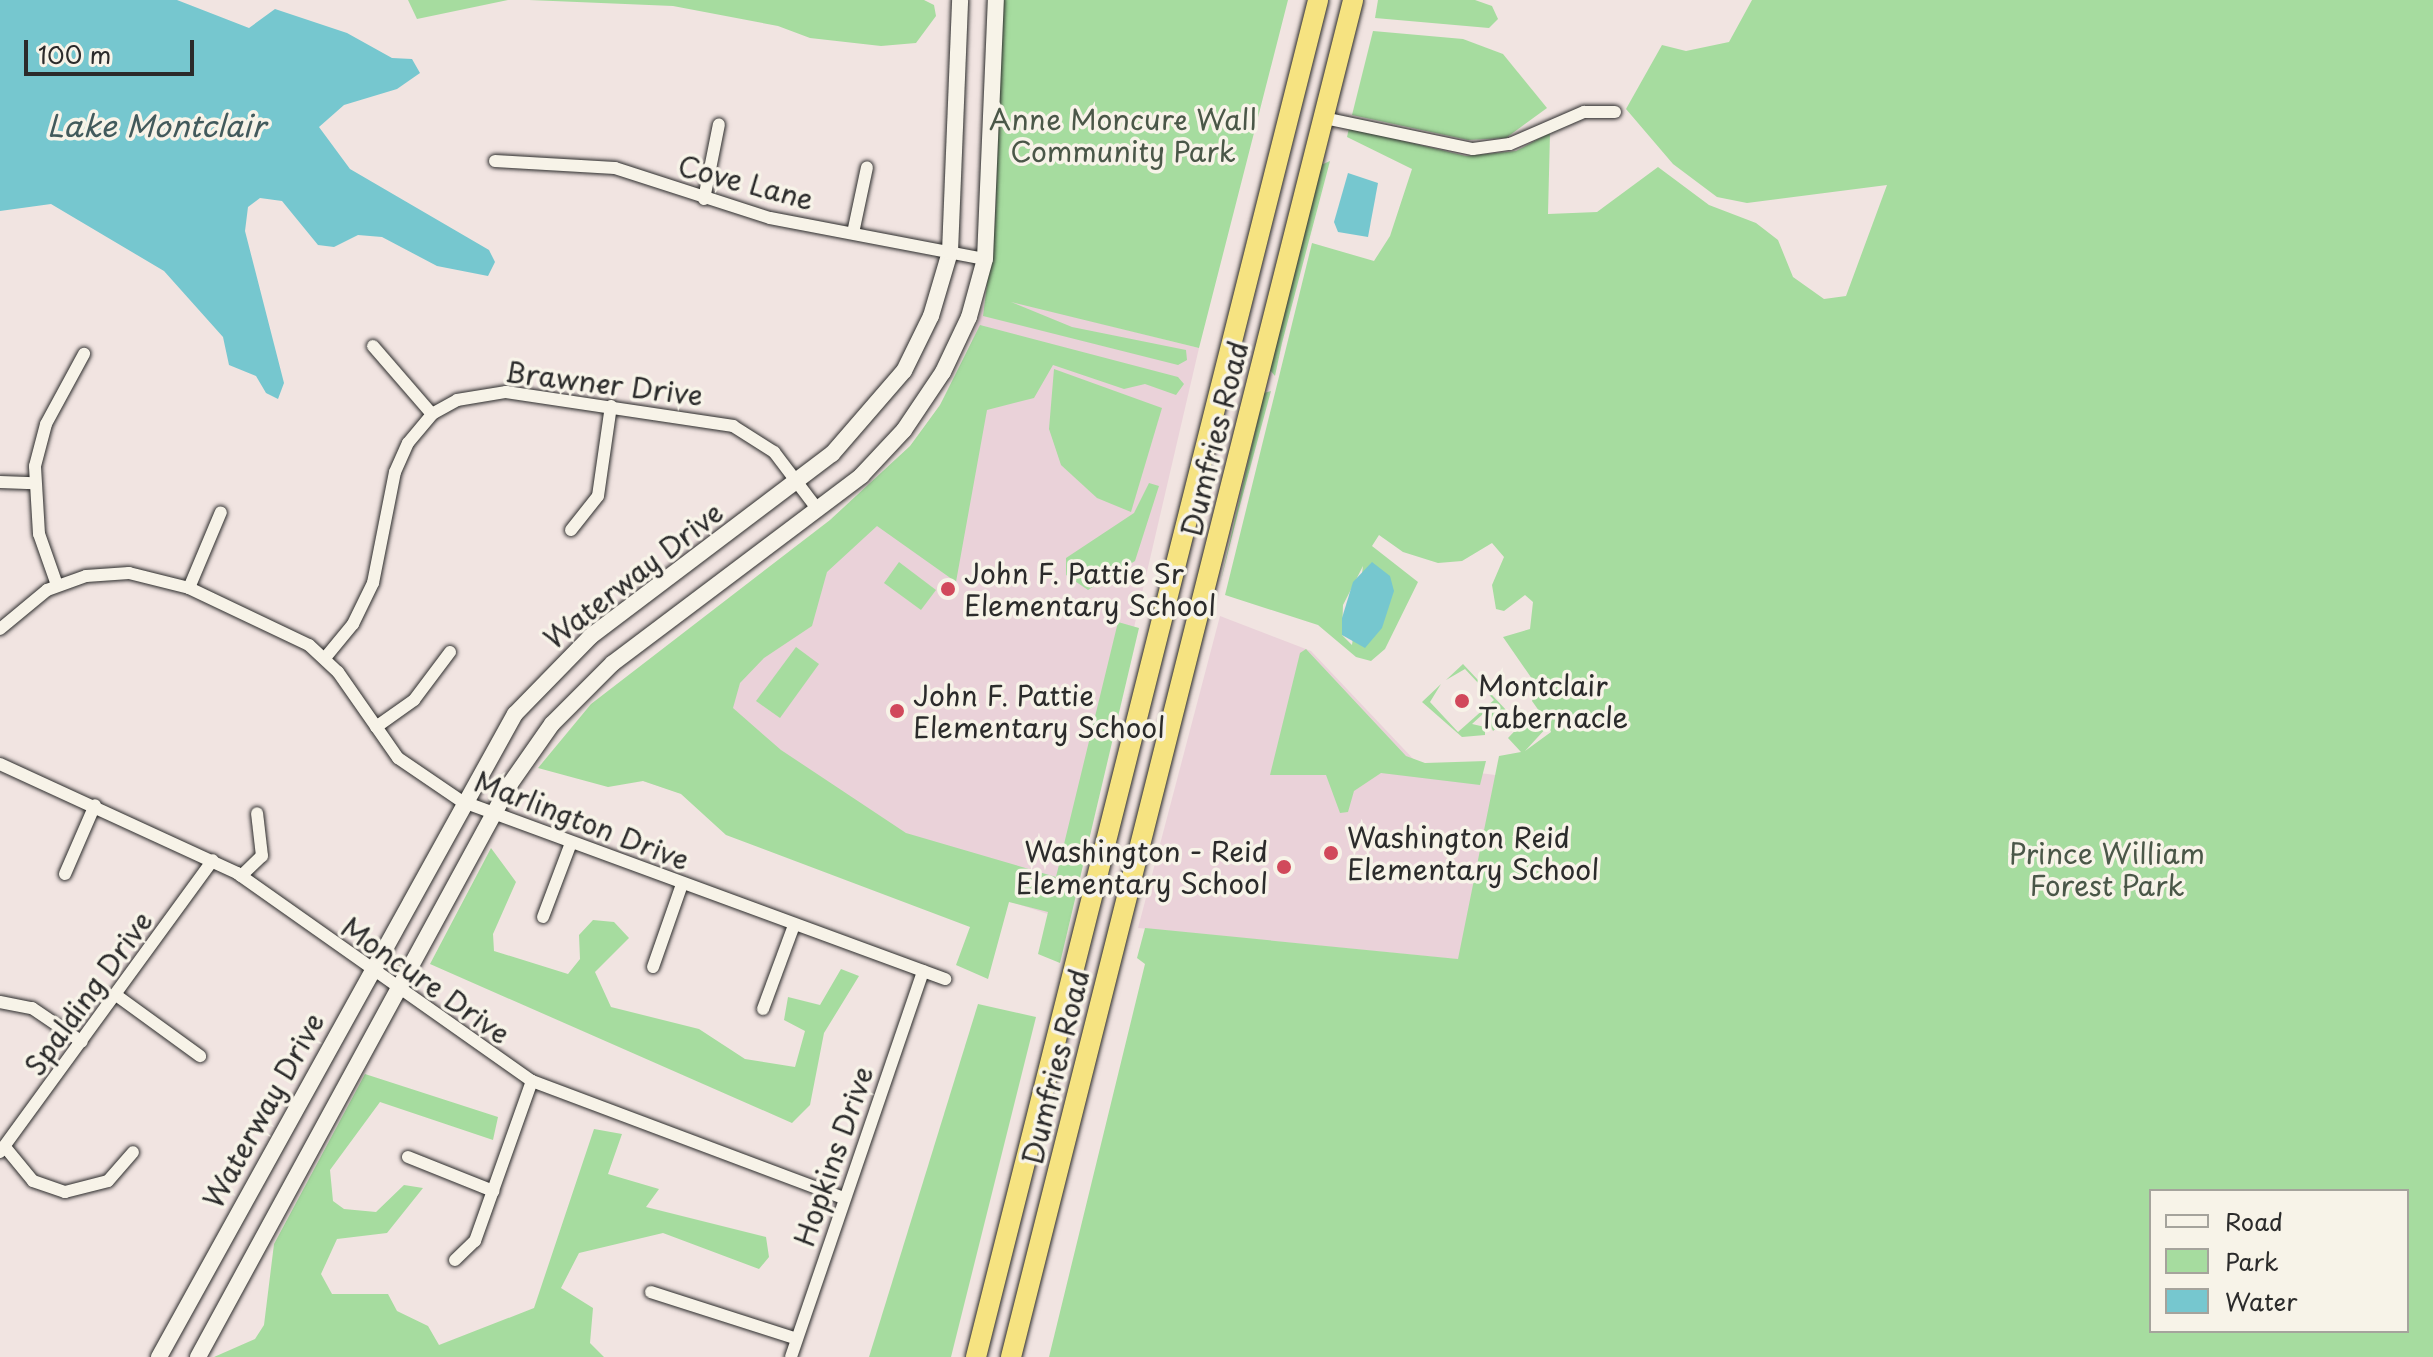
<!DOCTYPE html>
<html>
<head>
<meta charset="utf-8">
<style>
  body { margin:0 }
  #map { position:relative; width:2433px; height:1357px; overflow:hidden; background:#f1e4e1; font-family:"Playpen Sans",sans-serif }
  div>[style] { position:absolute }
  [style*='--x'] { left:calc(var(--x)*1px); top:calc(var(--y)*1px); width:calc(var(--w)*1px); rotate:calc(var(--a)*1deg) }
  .built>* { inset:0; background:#ead2d9 }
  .green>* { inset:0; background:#a6dc9f }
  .water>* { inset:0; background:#76c7cf }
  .roads { filter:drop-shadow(0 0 2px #2b2b2b) drop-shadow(0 0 2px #2b2b2b) }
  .minor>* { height:12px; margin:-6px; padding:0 6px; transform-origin:6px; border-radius:6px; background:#f7f3e8 }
  .tertiary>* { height:16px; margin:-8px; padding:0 8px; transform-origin:8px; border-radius:8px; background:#f7f3e8 }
  .trunk>* { height:20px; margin:-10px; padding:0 10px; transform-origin:10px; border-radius:10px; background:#f6e381 }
  .dots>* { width:22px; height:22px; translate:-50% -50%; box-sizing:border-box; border:4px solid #f7f3e8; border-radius:50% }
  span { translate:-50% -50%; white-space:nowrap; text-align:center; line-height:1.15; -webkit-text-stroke:7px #f7f3e8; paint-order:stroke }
  .park-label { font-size:28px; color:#4a5748 }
  .street-label { font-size:28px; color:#2b2b2b }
  .poi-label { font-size:28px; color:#2b2b2b }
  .left { translate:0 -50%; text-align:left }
  .right { translate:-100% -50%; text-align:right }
  .water-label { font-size:30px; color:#425a5c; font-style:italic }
  .legend { position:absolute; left:2149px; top:1189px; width:260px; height:144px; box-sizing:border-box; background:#f7f3e8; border:2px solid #a5a39c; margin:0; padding:10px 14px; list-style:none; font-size:24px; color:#2b2b2b }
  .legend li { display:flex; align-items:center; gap:16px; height:40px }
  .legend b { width:40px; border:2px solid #a5a39c }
  .scale { position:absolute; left:24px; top:40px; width:170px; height:36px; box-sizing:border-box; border:4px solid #2b2b2b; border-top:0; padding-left:10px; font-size:24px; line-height:28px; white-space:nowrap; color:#2b2b2b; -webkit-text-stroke:6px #f7f3e8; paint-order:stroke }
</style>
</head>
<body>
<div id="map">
  <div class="built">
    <div style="clip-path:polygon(987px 295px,1199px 348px,1066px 920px,564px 755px,881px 491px,961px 374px)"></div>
    <div style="clip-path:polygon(1220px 616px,1311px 651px,1419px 765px,1518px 778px,1486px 962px,1138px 928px)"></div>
  </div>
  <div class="green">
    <div style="clip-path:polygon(408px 0,508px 0,417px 19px)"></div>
    <div style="clip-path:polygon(529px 0,924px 0,934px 5px,936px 16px,916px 43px,881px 46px,810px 38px,778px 26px,673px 6px)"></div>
    <div style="clip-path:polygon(1002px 0,1288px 0,1199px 348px,1011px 302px,1072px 327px,1186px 350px,1187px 360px,1178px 365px,983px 316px,995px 221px)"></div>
    <div style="clip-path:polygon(1378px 0,1475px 0,1492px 6px,1498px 19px,1489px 28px,1375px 18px)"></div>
    <div style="clip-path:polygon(evenodd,1752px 0,2433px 0,2433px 1357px,1049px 1357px,1145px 964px,1137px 958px,1145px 928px,1458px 959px,1499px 756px,1521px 752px,1508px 738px,1533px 712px,1548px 726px,1525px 751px,1551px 732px,1549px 725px,1532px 701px,1537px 686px,1503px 637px,1530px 629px,1533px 602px,1525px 595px,1504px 611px,1496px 609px,1492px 585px,1504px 557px,1492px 543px,1462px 561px,1438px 563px,1403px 552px,1379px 535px,1372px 546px,1418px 582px,1385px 649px,1371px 661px,1356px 657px,1318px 625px,1225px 595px,1312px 243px,1374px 261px,1390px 236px,1412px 169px,1347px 137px,1349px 128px,1466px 156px,1516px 151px,1550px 133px,1548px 214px,1597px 212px,1658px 167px,1709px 205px,1756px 223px,1778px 240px,1793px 277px,1824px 299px,1846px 296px,1887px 185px,1747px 203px,1717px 197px,1673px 164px,1626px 109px,1662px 45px,1686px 51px,1729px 42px,1752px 0,1363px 566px,1352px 645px,1342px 635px,1343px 605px,1363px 566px,1752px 0,2151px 1191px,2407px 1191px,2407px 1331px,2151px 1331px,2151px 1191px)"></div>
    <div style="clip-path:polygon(1373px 31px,1463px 39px,1503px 54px,1547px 108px,1506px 138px,1468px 140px,1352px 115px)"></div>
    <div style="clip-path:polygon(1330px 161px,1282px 343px,1275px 376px,1270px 370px,1310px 210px,1321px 165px)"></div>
    <div style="clip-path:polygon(980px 325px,1178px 377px,1184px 384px,1176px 395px,1145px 384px,1124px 389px,1053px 365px,1034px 398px,987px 410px,956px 582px,877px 526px,827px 572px,812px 626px,764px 658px,740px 683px,733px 708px,781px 750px,906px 833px,1056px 877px,1118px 622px,1139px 628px,1060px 963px,1038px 954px,1048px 912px,1009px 902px,988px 979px,956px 965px,970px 927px,726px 835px,681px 794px,643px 781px,608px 787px,538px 768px,591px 704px,830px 520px,910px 446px,940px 405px)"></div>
    <div style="clip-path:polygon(1054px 369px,1162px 408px,1131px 512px,1097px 498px,1061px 465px,1049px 429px)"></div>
    <div style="clip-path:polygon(1271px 391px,1239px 509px,1220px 584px,1264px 393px)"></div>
    <div style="clip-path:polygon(1149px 483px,1159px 486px,1135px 561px,1088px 590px,1066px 575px,1066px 558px,1134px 513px)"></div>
    <div style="clip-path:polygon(899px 562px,936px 590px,921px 610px,884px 583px)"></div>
    <div style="clip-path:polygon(796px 647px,819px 664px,780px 718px,756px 701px)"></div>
    <div style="clip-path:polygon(1306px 649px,1406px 756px,1425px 763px,1486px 761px,1480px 785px,1381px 773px,1354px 791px,1348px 812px,1340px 813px,1326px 775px,1270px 775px,1300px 653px)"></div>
    <div style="clip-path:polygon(1463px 664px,1507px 711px,1504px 723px,1492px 712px,1502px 724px,1493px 731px,1484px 713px,1472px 724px,1485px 727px,1485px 735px,1462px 737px,1422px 702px,1441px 684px,1430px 702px,1458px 732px,1494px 700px,1465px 669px,1446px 680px)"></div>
    <div style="clip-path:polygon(491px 848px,516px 882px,493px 934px,494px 951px,568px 974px,580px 959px,579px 935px,593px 920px,614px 922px,629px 938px,595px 972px,611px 1007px,699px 1029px,745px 1059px,795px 1067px,805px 1031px,784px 1020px,788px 997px,820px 1005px,841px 969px,859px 976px,824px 1033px,810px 1105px,792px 1123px,430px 964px)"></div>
    <div style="clip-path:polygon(978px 1004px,1036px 1017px,951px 1357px,869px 1357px)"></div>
    <div style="clip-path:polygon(365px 1074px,498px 1117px,493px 1140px,380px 1102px,330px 1170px,333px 1201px,344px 1209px,376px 1212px,404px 1185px,423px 1188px,387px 1233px,337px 1239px,321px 1274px,332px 1294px,388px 1294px,397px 1311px,428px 1326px,439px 1345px,534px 1308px,594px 1129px,622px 1134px,608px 1174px,659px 1189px,646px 1207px,766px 1237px,769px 1257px,759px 1269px,663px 1233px,579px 1253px,561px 1288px,593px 1308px,590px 1343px,604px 1357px,214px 1357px,255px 1339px,264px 1325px,274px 1244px)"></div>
  </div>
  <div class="water">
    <div style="clip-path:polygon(0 0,177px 0,249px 28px,275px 9px,347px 33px,392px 58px,412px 59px,420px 73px,397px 89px,344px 105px,319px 127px,350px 169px,489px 250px,495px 262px,488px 276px,437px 266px,382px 237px,358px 235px,334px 247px,318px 245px,282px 201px,260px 198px,248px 207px,245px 231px,284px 383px,278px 399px,266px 393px,256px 376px,229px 365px,223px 337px,164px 271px,51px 204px,0 211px)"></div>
    <div style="clip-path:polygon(1348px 173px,1378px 183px,1368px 237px,1338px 232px,1334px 222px)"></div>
    <div style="clip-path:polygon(1372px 562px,1390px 576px,1394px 591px,1382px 628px,1365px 648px,1342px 635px,1342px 618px,1353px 582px)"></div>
  </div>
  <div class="roads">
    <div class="minor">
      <div style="--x:1324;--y:118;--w:152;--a:11.8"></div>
      <div style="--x:1473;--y:149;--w:37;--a:-8"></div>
      <div style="--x:1510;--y:144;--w:81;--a:-23.4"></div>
      <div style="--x:1584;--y:112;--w:31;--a:0"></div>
      <div style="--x:495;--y:161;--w:120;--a:3.3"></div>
      <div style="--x:615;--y:168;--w:163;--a:17.9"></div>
      <div style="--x:770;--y:218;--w:219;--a:10.8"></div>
      <div style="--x:704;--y:199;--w:76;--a:-78.7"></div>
      <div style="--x:853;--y:233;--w:67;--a:-78"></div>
      <div style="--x:373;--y:346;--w:90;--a:49.1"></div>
      <div style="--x:0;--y:482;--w:34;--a:2"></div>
      <div style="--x:571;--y:530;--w:43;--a:-51.5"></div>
      <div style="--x:598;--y:496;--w:91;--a:-81.8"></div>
      <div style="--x:57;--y:585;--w:54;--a:-109.4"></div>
      <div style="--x:39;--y:534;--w:68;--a:-93.4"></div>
      <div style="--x:35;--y:466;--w:43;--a:-75.3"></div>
      <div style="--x:46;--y:424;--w:80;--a:-61.5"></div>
      <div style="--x:189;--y:588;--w:82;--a:-67.2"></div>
      <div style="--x:0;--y:629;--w:61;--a:-39.7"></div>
      <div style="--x:47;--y:590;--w:41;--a:-19.7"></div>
      <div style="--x:86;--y:576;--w:43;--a:-4"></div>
      <div style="--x:129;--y:573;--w:62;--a:14"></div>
      <div style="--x:189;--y:588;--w:133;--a:25.4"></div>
      <div style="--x:309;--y:645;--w:40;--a:43"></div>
      <div style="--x:338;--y:672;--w:105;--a:55.1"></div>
      <div style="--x:398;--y:758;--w:76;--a:34.3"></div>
      <div style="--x:461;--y:801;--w:516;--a:20.19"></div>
      <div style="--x:325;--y:658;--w:44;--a:-50.5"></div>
      <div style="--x:353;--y:624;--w:46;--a:-64"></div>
      <div style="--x:373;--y:583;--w:113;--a:-78.8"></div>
      <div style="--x:395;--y:472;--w:32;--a:-66"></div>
      <div style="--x:408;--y:443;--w:38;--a:-50"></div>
      <div style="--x:432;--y:414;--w:29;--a:-29"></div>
      <div style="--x:457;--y:400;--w:50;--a:-9.3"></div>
      <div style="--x:506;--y:392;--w:230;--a:8.5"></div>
      <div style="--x:733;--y:426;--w:49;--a:32.4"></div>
      <div style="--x:774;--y:452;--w:73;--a:52.8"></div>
      <div style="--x:376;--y:727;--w:47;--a:-35.4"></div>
      <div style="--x:414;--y:700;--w:60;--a:-53.1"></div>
      <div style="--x:0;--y:764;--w:261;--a:24.7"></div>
      <div style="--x:237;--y:873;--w:361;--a:35.2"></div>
      <div style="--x:532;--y:1081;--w:332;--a:20.6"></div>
      <div style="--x:65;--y:874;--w:75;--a:-66.5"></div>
      <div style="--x:241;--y:876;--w:29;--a:-44"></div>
      <div style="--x:262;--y:856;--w:43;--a:-96.6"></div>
      <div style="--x:543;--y:917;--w:79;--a:-69.3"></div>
      <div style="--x:653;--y:967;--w:88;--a:-70.7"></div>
      <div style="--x:116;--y:995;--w:104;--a:36"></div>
      <div style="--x:0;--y:1002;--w:33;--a:11"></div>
      <div style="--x:32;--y:1008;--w:60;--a:34.2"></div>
      <div style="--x:763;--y:1009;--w:90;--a:-69.7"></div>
      <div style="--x:5;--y:1147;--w:44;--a:50.5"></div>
      <div style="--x:33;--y:1181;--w:34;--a:19"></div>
      <div style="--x:65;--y:1192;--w:44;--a:-14.3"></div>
      <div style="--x:108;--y:1181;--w:38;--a:-49"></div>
      <div style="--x:0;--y:1152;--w:361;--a:-53.9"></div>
      <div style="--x:408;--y:1157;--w:92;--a:21.8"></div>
      <div style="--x:455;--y:1260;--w:28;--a:-44"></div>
      <div style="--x:475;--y:1241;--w:170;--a:-70.4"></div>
      <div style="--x:651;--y:1292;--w:153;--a:17.8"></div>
      <div style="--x:791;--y:1357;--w:408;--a:-71.1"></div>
    </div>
    <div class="tertiary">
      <div style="--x:159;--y:1357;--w:735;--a:-61.03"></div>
      <div style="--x:515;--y:714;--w:109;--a:-45.7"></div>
      <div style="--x:591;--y:636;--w:302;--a:-37.1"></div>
      <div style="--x:832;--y:454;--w:110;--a:-49.1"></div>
      <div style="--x:904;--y:371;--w:61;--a:-63.9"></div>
      <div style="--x:931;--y:316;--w:67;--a:-73.5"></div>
      <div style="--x:950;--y:252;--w:252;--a:-87.7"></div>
      <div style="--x:198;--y:1357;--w:652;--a:-61.43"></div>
      <div style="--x:510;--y:784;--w:73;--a:-55"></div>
      <div style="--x:552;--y:724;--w:86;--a:-45"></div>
      <div style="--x:613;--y:663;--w:311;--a:-37"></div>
      <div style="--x:861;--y:476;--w:63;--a:-46.9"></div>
      <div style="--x:904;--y:430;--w:70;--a:-56.1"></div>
      <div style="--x:943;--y:372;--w:61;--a:-64.7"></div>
      <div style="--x:969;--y:317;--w:60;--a:-74.6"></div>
      <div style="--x:985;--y:259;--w:259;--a:-87.6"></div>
    </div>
    <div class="trunk">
      <div style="--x:976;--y:1357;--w:1399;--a:-75.85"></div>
      <div style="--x:1011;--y:1357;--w:1399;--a:-75.85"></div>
    </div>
  </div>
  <div class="dots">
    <div style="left:948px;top:589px;background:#d1495b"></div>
    <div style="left:1462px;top:701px;background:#d1495b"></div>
    <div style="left:897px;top:711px;background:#d1495b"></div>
    <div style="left:1331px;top:853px;background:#d1495b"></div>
    <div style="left:1284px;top:867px;background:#d1495b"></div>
  </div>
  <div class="park-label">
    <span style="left:1123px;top:135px">Anne Moncure Wall<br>Community Park</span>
    <span style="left:2107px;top:869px">Prince William<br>Forest Park</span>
  </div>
  <div class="street-label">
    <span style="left:746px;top:182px;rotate:15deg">Cove Lane</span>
    <span style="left:604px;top:383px;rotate:7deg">Brawner Drive</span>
    <span style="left:1214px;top:439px;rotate:-76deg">Dumfries Road</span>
    <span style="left:633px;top:575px;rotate:-38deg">Waterway Drive</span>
    <span style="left:582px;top:820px;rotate:21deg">Marlington Drive</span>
    <span style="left:426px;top:980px;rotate:35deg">Moncure Drive</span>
    <span style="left:88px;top:993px;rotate:-54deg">Spalding Drive</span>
    <span style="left:1055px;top:1067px;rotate:-76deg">Dumfries Road</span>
    <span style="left:263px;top:1110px;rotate:-61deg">Waterway Drive</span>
    <span style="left:833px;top:1156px;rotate:-71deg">Hopkins Drive</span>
  </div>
  <div class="poi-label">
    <span class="left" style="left:964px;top:589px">John F. Pattie Sr<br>Elementary School</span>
    <span class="left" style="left:1478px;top:701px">Montclair<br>Tabernacle</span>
    <span class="left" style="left:913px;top:711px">John F. Pattie<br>Elementary School</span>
    <span class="left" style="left:1347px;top:853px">Washington Reid<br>Elementary School</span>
    <span class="right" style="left:1268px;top:867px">Washington - Reid<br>Elementary School</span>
  </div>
  <div class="water-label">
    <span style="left:156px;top:125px">Lake Montclair</span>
  </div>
  <ul class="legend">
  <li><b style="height:10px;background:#f7f3e8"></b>Road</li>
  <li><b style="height:22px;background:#a6dc9f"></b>Park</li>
  <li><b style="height:22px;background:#76c7cf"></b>Water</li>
  </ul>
  <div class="scale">100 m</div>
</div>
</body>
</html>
